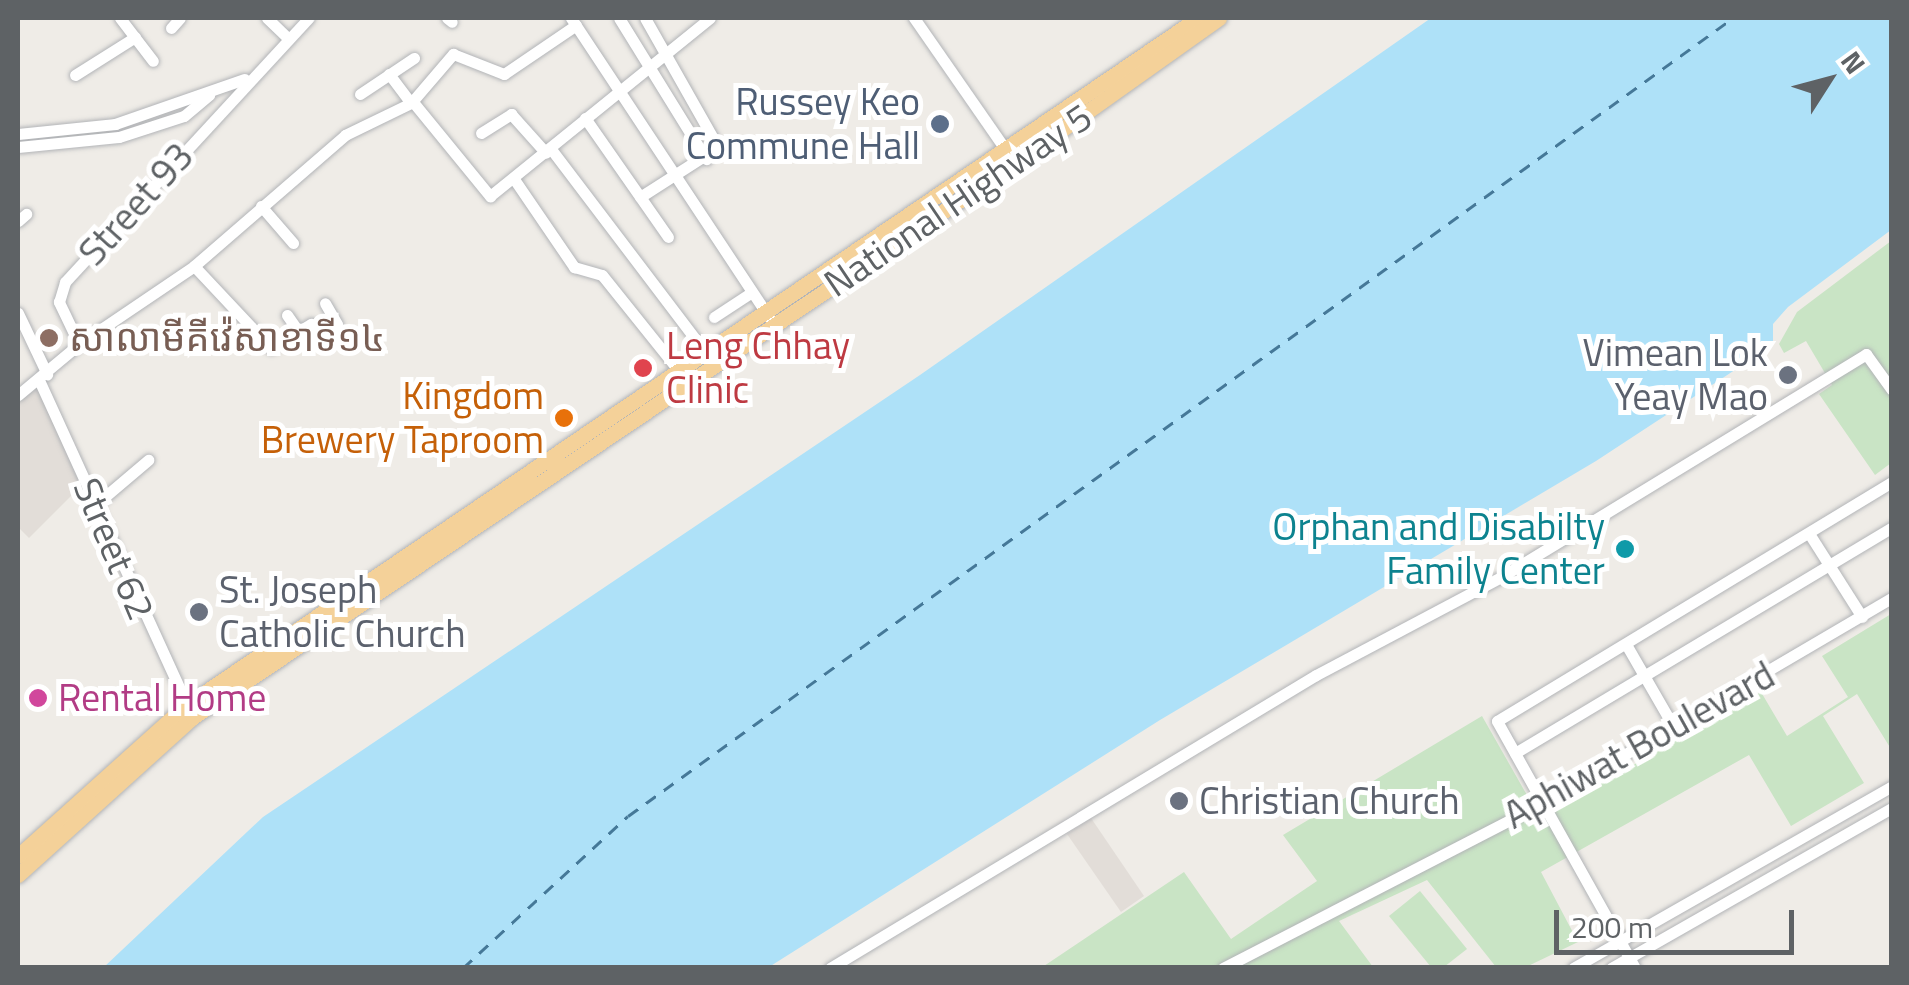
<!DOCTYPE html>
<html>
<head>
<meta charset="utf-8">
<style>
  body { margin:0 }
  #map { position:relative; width:1909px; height:985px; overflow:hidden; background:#efece7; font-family:"Titillium Web","Noto Sans Khmer",sans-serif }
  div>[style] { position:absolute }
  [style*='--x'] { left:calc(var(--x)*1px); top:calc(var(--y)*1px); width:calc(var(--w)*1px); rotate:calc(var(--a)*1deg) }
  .education>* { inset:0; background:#e2ddd8 }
  .green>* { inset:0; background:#c9e4c5 }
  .water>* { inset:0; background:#aee1f8 }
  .ferry>* { height:2.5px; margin-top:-1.25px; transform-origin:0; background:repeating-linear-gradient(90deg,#457898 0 12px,transparent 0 22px) }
  .roads { filter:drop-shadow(0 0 2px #b2b4b7) drop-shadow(0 0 2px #b2b4b7) }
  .minor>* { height:11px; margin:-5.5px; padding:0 5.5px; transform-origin:5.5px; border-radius:5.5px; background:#fff }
  .highway>* { height:15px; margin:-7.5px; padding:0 7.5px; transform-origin:7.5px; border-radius:7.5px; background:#f4d199 }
  .dots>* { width:28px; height:28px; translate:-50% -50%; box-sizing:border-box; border:5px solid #fff; border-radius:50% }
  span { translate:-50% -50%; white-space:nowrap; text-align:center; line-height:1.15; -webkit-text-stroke:10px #fff; paint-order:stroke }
  .service-label { font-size:38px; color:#4e5e75 }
  .right { translate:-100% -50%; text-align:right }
  .street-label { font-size:38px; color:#5e6265 }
  .education-label { font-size:38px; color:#785e54 }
  .left { translate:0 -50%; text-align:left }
  .health-label { font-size:38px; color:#be3a42 }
  .worship-label { font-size:38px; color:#5b616d }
  .food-label { font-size:38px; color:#c56008 }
  .culture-label { font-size:38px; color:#0d838f }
  .hotel-label { font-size:38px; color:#b23c85 }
  .frame { position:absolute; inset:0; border:20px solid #5e6265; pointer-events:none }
  .north { position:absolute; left:1779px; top:30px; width:100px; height:100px; -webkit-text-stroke:8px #fff; paint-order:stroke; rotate:54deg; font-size:28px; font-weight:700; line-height:40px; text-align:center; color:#5e6265 }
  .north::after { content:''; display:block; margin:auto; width:35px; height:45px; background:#5e6265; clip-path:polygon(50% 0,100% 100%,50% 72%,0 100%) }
  .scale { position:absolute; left:1554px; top:910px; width:240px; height:45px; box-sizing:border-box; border:5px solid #5e6265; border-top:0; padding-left:12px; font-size:30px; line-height:35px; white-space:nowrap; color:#5e6265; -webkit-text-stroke:8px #fff; paint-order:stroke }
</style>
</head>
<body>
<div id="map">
  <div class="education">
    <div style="clip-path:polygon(38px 387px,81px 486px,29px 538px,18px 527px,18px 403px)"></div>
    <div style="clip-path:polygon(1091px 818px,1144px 896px,1121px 912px,1067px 834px)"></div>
  </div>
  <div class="green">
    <div style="clip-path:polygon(1891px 241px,1891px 463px,1875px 475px,1819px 394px,1832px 385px,1806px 341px,1784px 353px,1779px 344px,1797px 312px)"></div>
    <div style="clip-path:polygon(1891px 614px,1891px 749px,1857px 694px,1823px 716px,1864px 783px,1791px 826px,1749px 755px,1541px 872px,1578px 942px,1526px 967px,1496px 967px,1427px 880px,1339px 921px,1373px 967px,1041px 968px,1184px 872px,1231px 939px,1317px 881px,1283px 835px,1482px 716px,1540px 818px,1761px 692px,1787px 736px,1848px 697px,1822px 656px)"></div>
    <div style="clip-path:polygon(1420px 891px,1467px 949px,1444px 967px,1431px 967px,1389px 916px)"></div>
  </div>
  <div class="water">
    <div style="clip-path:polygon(1431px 18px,1891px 18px,1891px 230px,1788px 307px,1773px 324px,1773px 345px,1596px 461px,1160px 720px,769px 967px,104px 967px,263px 817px,920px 375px)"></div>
  </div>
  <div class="ferry">
    <div style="--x:463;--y:968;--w:224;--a:-42.7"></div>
    <div style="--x:628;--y:816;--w:1363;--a:-35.84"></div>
  </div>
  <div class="roads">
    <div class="minor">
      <div style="--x:120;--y:18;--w:54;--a:52.5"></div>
      <div style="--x:267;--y:18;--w:29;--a:44"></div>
      <div style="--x:447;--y:18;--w:6;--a:39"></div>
      <div style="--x:571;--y:18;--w:359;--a:56.5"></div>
      <div style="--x:619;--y:18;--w:166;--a:58.3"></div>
      <div style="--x:914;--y:18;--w:165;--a:55.2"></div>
      <div style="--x:171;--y:28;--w:13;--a:-48"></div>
      <div style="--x:389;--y:74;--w:36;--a:53"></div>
      <div style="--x:75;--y:75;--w:71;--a:-32.3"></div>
      <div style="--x:360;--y:94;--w:65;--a:-33.7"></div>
      <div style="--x:413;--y:102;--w:122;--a:50.7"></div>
      <div style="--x:490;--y:196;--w:283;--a:-39"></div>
      <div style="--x:585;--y:118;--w:145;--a:55.1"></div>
      <div style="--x:481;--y:133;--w:36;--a:-32"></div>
      <div style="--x:511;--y:114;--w:52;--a:48.1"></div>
      <div style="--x:18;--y:134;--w:98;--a:-5.9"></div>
      <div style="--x:115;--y:124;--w:137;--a:-19.2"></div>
      <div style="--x:18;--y:147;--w:101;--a:-5.7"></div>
      <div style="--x:119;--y:137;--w:68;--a:-17.9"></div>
      <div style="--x:184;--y:116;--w:33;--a:-40"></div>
      <div style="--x:551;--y:149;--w:261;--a:52.8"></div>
      <div style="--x:514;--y:179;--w:107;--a:55.7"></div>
      <div style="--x:574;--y:267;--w:29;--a:16"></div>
      <div style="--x:602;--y:275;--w:129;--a:51.3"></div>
      <div style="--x:640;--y:197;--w:93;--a:-32.7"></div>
      <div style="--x:718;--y:147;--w:148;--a:-119.5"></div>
      <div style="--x:261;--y:206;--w:49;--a:49.1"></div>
      <div style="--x:18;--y:221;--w:11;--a:-41"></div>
      <div style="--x:194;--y:266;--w:112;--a:46.8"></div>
      <div style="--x:271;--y:348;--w:47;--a:-31"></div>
      <div style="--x:311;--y:324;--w:17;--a:17"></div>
      <div style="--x:327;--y:329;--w:11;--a:-27"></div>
      <div style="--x:337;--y:324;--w:24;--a:-120"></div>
      <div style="--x:18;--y:313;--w:68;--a:64.6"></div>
      <div style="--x:287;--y:315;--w:19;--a:55"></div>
      <div style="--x:714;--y:317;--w:45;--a:-33.3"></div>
      <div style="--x:79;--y:344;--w:139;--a:-34.1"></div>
      <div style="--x:194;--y:266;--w:200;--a:-40.9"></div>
      <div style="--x:345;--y:135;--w:73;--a:-25.9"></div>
      <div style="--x:411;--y:103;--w:65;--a:-49.4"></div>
      <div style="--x:453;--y:54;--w:55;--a:21.4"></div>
      <div style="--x:504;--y:74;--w:87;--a:-34.2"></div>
      <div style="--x:39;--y:380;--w:365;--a:65.5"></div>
      <div style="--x:18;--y:395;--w:80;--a:-39.9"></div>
      <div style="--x:79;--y:344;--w:47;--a:-115.5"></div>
      <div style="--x:59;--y:302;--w:21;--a:-73"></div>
      <div style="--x:65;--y:282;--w:359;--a:-47.3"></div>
      <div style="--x:95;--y:505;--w:70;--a:-40.3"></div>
      <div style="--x:1810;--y:535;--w:97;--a:57.6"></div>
      <div style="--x:1627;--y:646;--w:96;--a:60"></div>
      <div style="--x:1515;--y:753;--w:440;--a:-30.9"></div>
      <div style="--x:830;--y:968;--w:567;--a:-31.08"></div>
      <div style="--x:1316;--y:675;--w:209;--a:-27.9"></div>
      <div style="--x:1501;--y:577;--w:428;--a:-31.4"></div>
      <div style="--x:1866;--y:354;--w:44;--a:54.2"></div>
      <div style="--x:1223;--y:968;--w:359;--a:-27.3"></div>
      <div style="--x:1542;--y:803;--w:406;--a:-30.4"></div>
      <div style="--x:1573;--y:968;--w:367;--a:-29.7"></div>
      <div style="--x:1611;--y:968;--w:323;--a:-29.7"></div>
      <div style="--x:1635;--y:968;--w:283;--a:-119.2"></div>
      <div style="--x:1497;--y:721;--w:462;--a:-31.2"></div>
    </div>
    <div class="highway">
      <div style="--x:18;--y:856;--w:224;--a:-41.9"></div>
      <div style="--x:185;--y:706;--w:1225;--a:-34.18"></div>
      <div style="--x:18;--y:875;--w:236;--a:-42.1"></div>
      <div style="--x:193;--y:717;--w:988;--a:-33.98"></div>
      <div style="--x:1012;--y:165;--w:254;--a:-35.4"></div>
    </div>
  </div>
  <div class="dots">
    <div style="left:940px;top:124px;background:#5c6f8a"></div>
    <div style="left:49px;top:338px;background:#8d6e63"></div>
    <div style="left:643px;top:368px;background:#e0444e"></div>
    <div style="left:1788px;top:375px;background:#6b7280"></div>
    <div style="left:564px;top:418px;background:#e8710a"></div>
    <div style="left:1625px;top:549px;background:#0f9aa8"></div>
    <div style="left:199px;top:612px;background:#6b7280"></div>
    <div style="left:38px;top:698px;background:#d1479c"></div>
    <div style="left:1179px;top:801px;background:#6b7280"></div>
  </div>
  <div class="service-label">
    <span class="right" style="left:920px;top:124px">Russey Keo<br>Commune Hall</span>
  </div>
  <div class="street-label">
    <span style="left:958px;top:200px;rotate:-34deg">National Highway 5</span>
    <span style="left:136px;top:204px;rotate:-48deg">Street 93</span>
    <span style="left:114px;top:549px;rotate:67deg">Street 62</span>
    <span style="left:1639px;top:745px;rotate:-29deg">Aphiwat Boulevard</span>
  </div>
  <div class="education-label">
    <span class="left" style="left:69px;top:338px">សាលាមីគីវ៉េសាខាទី១៤</span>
  </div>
  <div class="health-label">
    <span class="left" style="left:666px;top:368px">Leng Chhay<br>Clinic</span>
  </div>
  <div class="worship-label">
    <span class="right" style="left:1768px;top:375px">Vimean Lok<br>Yeay Mao</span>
    <span class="left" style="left:219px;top:612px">St. Joseph<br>Catholic Church</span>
    <span class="left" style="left:1199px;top:801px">Christian Church</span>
  </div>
  <div class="food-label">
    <span class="right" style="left:544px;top:418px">Kingdom<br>Brewery Taproom</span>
  </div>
  <div class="culture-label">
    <span class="right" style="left:1605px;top:549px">Orphan and Disabilty<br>Family Center</span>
  </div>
  <div class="hotel-label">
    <span class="left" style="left:58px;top:698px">Rental Home</span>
  </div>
  <div class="frame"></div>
  <div class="north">N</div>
  <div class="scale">200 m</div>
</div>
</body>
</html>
